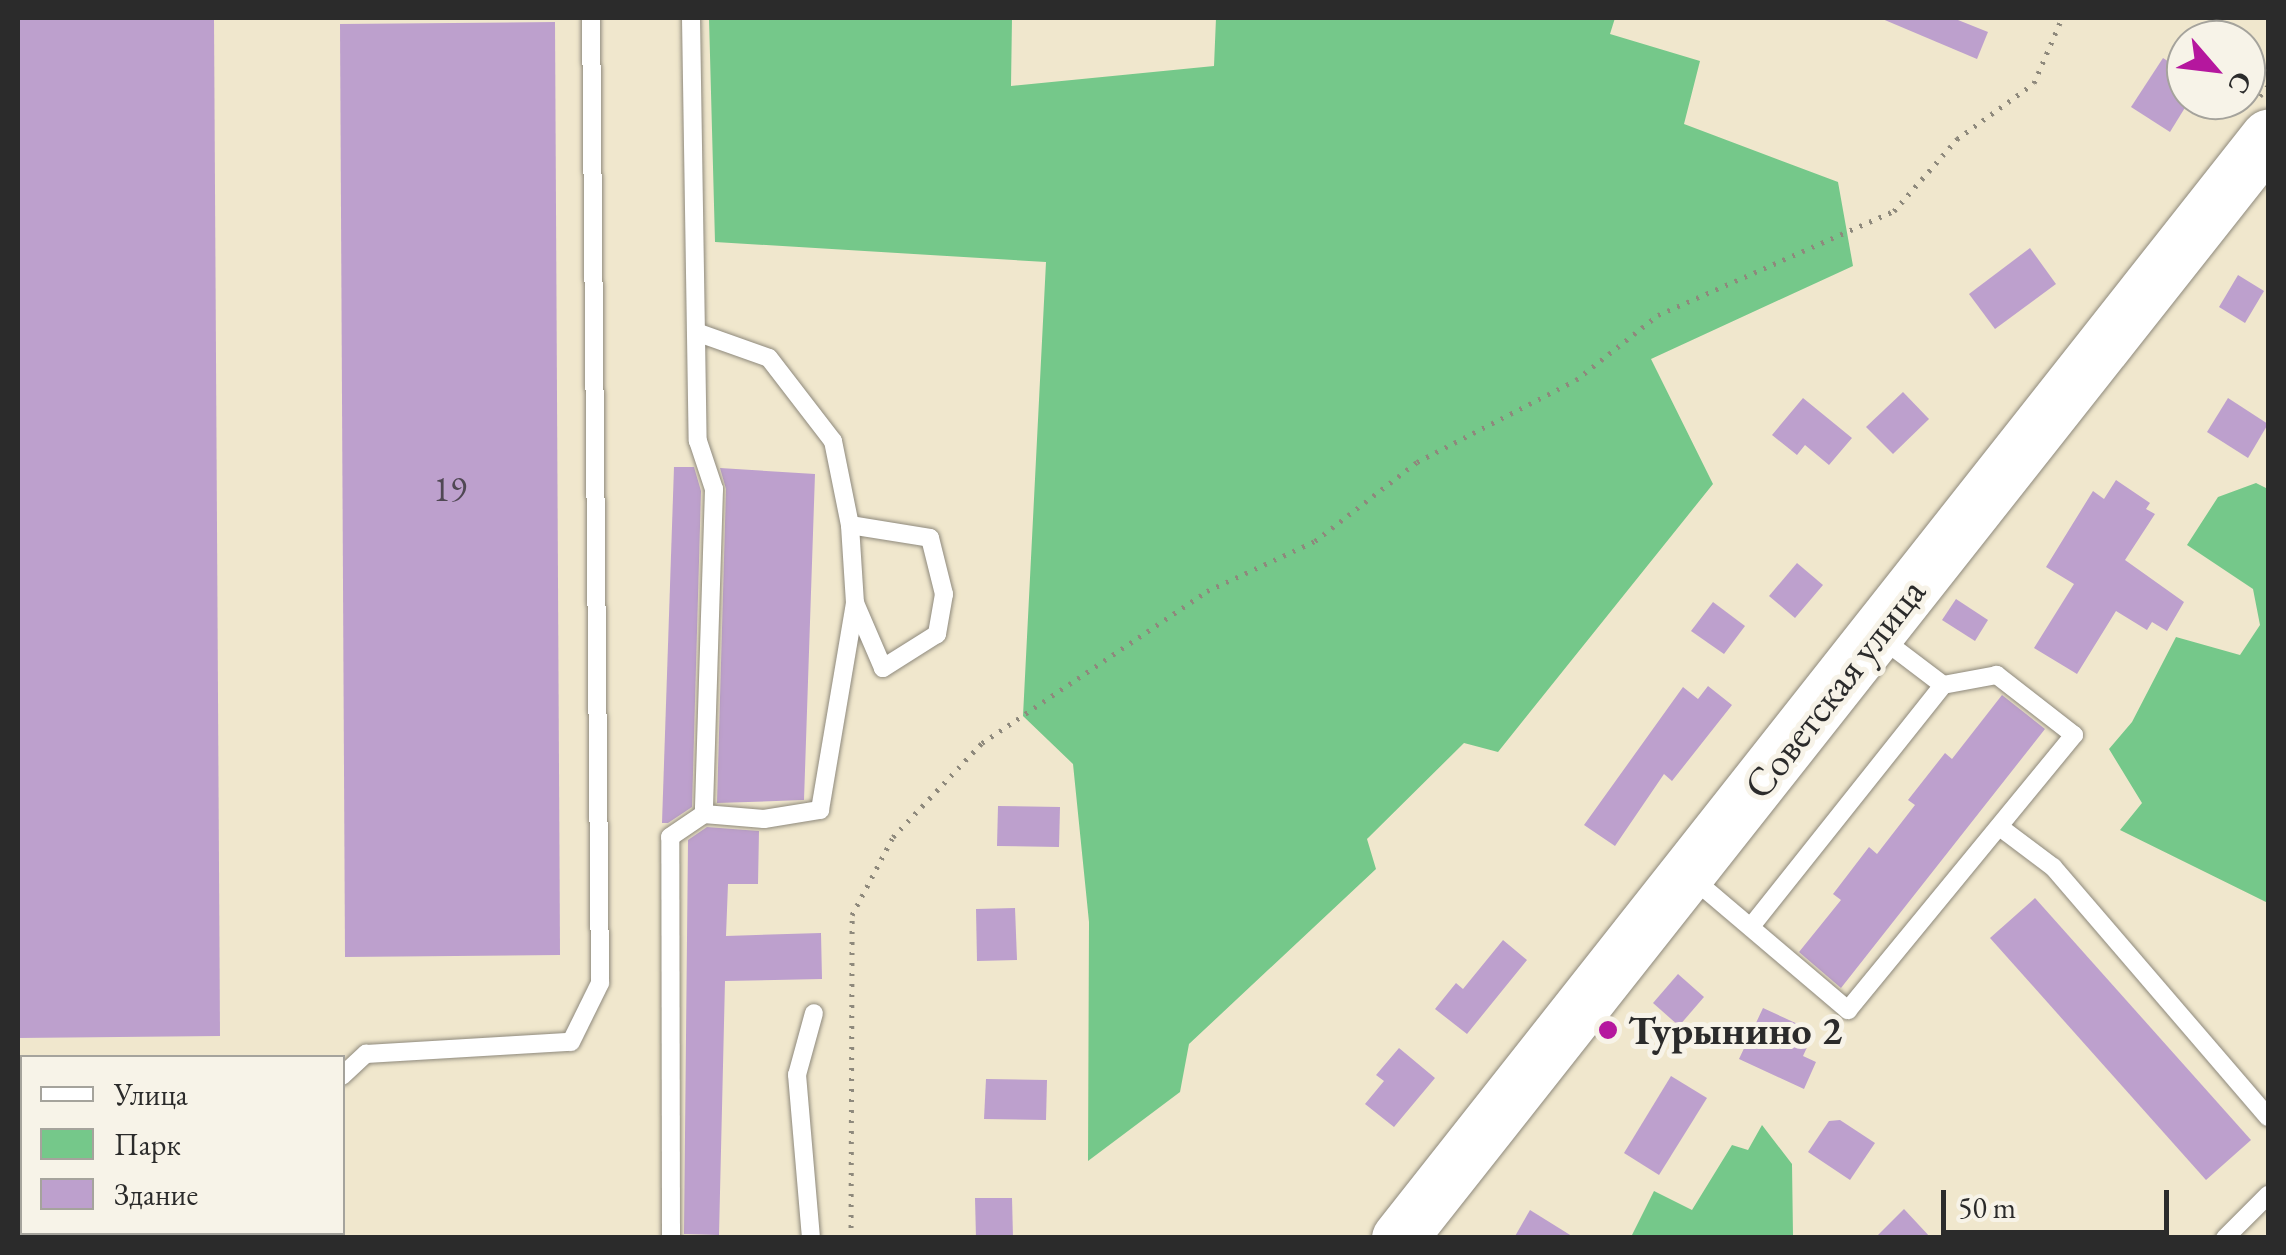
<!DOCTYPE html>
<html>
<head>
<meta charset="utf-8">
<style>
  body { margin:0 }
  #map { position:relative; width:2286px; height:1255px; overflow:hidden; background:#f0e7cd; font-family:"EB Garamond",serif }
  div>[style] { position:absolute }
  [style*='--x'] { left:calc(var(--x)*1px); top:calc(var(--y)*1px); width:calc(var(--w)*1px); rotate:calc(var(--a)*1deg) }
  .green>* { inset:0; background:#75c88a }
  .building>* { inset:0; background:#bda0cd }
  .path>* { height:5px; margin-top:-2.5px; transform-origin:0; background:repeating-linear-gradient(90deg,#8e897c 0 2.5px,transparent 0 10.5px) }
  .roads { filter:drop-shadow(0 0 2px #8e897c) drop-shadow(0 0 2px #8e897c) }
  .service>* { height:18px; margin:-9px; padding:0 9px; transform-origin:9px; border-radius:9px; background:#fff }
  .primary>* { height:55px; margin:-27.5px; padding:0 27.5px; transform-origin:27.5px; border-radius:27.5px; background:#fff }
  .dots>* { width:28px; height:28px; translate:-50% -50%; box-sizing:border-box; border:5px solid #f7f3e8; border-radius:50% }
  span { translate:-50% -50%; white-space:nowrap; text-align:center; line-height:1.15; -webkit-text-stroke:10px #f7f3e8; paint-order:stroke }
  .number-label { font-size:35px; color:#504854 }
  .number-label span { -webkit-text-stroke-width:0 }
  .street-label { font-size:40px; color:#2b2b2b }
  .poi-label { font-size:40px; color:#2b2b2b; font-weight:700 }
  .left { translate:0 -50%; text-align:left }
  .frame { position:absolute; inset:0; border:20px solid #2b2b2b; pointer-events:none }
  .legend { position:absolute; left:20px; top:1055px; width:325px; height:180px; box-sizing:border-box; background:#f7f3e8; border:2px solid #a5a39c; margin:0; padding:12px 18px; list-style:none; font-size:30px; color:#2b2b2b }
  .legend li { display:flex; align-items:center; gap:20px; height:50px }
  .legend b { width:50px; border:2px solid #a5a39c }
  .north { position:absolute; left:2166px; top:20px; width:100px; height:100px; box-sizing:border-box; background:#f7f3e8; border:2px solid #a5a39c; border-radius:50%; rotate:118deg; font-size:28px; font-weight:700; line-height:40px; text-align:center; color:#2b2b2b }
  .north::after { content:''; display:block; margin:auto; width:35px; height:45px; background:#b5179e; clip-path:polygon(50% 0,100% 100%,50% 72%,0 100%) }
  .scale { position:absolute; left:1941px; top:1190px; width:228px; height:45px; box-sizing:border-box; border:5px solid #2b2b2b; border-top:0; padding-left:12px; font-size:30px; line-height:35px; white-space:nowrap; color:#2b2b2b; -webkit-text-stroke:8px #f7f3e8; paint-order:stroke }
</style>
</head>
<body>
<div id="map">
  <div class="green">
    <div style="clip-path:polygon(709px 18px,1012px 18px,1011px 86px,1214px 66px,1216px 18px,1615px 18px,1610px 34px,1700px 61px,1684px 124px,1838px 182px,1853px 266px,1651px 359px,1713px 484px,1498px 752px,1464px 743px,1367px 839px,1376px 869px,1189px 1044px,1180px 1092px,1088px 1161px,1089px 922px,1073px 764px,1023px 716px,1046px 262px,715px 242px)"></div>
    <div style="clip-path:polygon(2256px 483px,2268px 489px,2268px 903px,2120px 830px,2142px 803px,2109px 749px,2132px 722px,2176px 637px,2240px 655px,2260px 625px,2253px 589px,2187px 545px,2218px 497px)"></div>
    <div style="clip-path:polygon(1762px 1125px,1792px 1164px,1793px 1236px,1631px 1237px,1654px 1191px,1692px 1210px,1732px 1145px,1748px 1150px)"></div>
  </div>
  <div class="building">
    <div style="clip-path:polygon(18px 18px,214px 18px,220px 1036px,18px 1038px)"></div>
    <div style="clip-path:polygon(1880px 18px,1953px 18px,1988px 32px,1977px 59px)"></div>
    <div style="clip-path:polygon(555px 22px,560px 955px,345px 957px,340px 24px)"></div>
    <div style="clip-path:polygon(2163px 58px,2186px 73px,2186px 106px,2170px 132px,2131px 107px)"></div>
    <div style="clip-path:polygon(2030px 248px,2056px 284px,1995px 329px,1969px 294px)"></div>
    <div style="clip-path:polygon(2238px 275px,2264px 291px,2245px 323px,2219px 307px)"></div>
    <div style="clip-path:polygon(1903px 392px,1929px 419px,1893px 454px,1866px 427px)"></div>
    <div style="clip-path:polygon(1803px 398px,1852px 438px,1829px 465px,1805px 445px,1797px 455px,1772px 435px)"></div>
    <div style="clip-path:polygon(2228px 398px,2268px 424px,2248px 458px,2207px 432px)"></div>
    <div style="clip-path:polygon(674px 467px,694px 467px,701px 491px,692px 807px,668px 823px,662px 823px)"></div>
    <div style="clip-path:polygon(720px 468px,815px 474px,804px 800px,717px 803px,726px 489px)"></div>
    <div style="clip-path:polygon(2116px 480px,2150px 503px,2146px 509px,2155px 514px,2125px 560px,2184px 602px,2167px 631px,2152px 622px,2147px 630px,2116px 611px,2077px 674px,2034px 648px,2074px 584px,2046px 567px,2093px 491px,2104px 499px)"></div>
    <div style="clip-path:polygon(1797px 563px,1823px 585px,1795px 618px,1769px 596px)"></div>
    <div style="clip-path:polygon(1956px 599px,1988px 620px,1975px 641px,1942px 620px)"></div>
    <div style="clip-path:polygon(1713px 602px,1745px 626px,1724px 654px,1691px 631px)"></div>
    <div style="clip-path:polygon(1708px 686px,1732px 705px,1672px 781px,1664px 774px,1615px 846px,1584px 825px,1683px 687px,1698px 699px)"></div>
    <div style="clip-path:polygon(2002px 695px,2045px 729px,1841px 988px,1799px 952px,1841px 900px,1833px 894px,1869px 847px,1877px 854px,1915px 805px,1908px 800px,1945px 753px,1952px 759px)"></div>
    <div style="clip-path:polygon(998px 806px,1060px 807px,1059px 847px,997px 846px)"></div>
    <div style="clip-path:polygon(707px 827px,759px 831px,758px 884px,728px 884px,726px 936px,821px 933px,822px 979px,725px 981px,719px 1235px,684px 1234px,688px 840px)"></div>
    <div style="clip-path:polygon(2035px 898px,2251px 1140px,2206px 1180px,1990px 938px)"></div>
    <div style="clip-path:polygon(1015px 908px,1017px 960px,977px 961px,976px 909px)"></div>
    <div style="clip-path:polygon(1503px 940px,1527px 960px,1467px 1034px,1435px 1009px,1456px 983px,1463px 989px)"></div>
    <div style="clip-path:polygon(1678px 974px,1704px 997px,1679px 1026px,1653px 1003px)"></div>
    <div style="clip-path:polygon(1763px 1008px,1802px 1026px,1797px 1037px,1809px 1043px,1803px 1056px,1816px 1062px,1804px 1089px,1739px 1059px)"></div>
    <div style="clip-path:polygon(1399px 1048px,1435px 1078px,1394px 1127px,1365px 1104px,1384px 1081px,1376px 1075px)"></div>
    <div style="clip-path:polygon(1671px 1076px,1707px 1098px,1659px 1175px,1624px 1153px)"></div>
    <div style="clip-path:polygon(986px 1079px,1047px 1080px,1046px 1120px,984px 1119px)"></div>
    <div style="clip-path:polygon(1840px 1120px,1875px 1143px,1850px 1180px,1808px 1152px,1829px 1121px)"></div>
    <div style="clip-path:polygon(975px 1198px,1012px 1198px,1013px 1238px,976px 1238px)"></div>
    <div style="clip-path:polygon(1904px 1209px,1931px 1238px,1875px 1238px)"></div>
    <div style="clip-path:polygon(1530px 1210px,1575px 1238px,1514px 1238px)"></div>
  </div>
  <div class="path">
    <div style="--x:2260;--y:96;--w:13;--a:-51"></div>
    <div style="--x:851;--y:1238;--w:323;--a:-89.8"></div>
    <div style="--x:852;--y:915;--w:88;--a:-62.3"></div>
    <div style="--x:893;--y:837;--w:129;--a:-46.6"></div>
    <div style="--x:982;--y:743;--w:272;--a:-34"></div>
    <div style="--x:1207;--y:591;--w:119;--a:-24.8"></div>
    <div style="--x:1315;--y:541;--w:129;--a:-37.8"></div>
    <div style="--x:1417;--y:462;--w:179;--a:-27.3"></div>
    <div style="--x:1576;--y:380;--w:105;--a:-38.4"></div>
    <div style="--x:1658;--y:315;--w:258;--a:-23.8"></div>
    <div style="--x:1894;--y:211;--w:96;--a:-48.8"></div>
    <div style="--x:1957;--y:139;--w:95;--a:-36"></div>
    <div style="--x:2034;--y:83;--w:71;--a:-66.7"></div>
  </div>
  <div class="roads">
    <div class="service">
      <div style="--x:691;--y:18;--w:423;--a:89.1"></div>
      <div style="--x:698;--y:441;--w:51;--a:71.6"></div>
      <div style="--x:714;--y:489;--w:325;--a:91.8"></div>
      <div style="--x:696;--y:332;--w:77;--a:19.6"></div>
      <div style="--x:769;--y:358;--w:105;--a:52.4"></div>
      <div style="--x:833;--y:441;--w:86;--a:78.6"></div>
      <div style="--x:850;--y:525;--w:81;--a:9.2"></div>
      <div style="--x:930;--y:538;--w:58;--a:76"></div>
      <div style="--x:944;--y:594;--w:41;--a:99.9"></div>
      <div style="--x:937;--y:634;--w:64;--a:147.8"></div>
      <div style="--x:883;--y:668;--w:71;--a:-113.3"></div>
      <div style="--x:855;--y:603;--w:78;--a:-93.7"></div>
      <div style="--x:2001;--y:828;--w:65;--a:36.9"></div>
      <div style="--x:2053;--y:867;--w:330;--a:49.3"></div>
      <div style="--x:1691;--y:877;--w:206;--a:40.3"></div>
      <div style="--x:1848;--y:1010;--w:356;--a:-50.6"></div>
      <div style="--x:2074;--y:735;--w:98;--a:-142.1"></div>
      <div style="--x:1997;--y:675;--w:55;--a:169.5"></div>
      <div style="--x:1943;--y:685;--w:78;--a:-142.8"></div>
      <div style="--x:1753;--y:924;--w:305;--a:-51.5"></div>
      <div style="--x:342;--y:1076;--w:33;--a:-43"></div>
      <div style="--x:366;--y:1054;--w:205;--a:-3.4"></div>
      <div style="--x:571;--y:1042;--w:66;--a:-63.8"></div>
      <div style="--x:600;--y:983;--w:965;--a:-90.53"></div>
      <div style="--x:267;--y:1238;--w:6;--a:-90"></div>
      <div style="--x:671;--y:1238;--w:401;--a:-90.1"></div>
      <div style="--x:670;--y:837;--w:41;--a:-34.1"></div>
      <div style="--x:704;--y:814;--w:60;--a:4.8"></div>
      <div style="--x:764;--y:819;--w:57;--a:-9.1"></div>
      <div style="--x:820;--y:810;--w:210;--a:-80.4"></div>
      <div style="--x:811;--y:1238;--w:164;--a:-94.9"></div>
      <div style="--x:797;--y:1075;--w:64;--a:-74.7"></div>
      <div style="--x:2225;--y:1238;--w:61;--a:-45"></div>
    </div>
    <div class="primary">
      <div style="--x:1399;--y:1238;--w:1403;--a:-51.72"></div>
    </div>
  </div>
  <div class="dots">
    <div style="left:1608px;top:1030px;background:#b5179e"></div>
  </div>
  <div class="number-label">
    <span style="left:450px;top:489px">19</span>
  </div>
  <div class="street-label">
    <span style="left:1834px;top:688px;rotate:-52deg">Советская улица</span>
  </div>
  <div class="poi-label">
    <span class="left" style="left:1628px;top:1030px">Турынино 2</span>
  </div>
  <div class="frame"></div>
  <ul class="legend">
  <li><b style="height:12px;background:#fff"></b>Улица</li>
  <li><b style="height:28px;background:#75c88a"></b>Парк</li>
  <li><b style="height:28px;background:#bda0cd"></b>Здание</li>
  </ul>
  <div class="north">С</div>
  <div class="scale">50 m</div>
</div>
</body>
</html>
